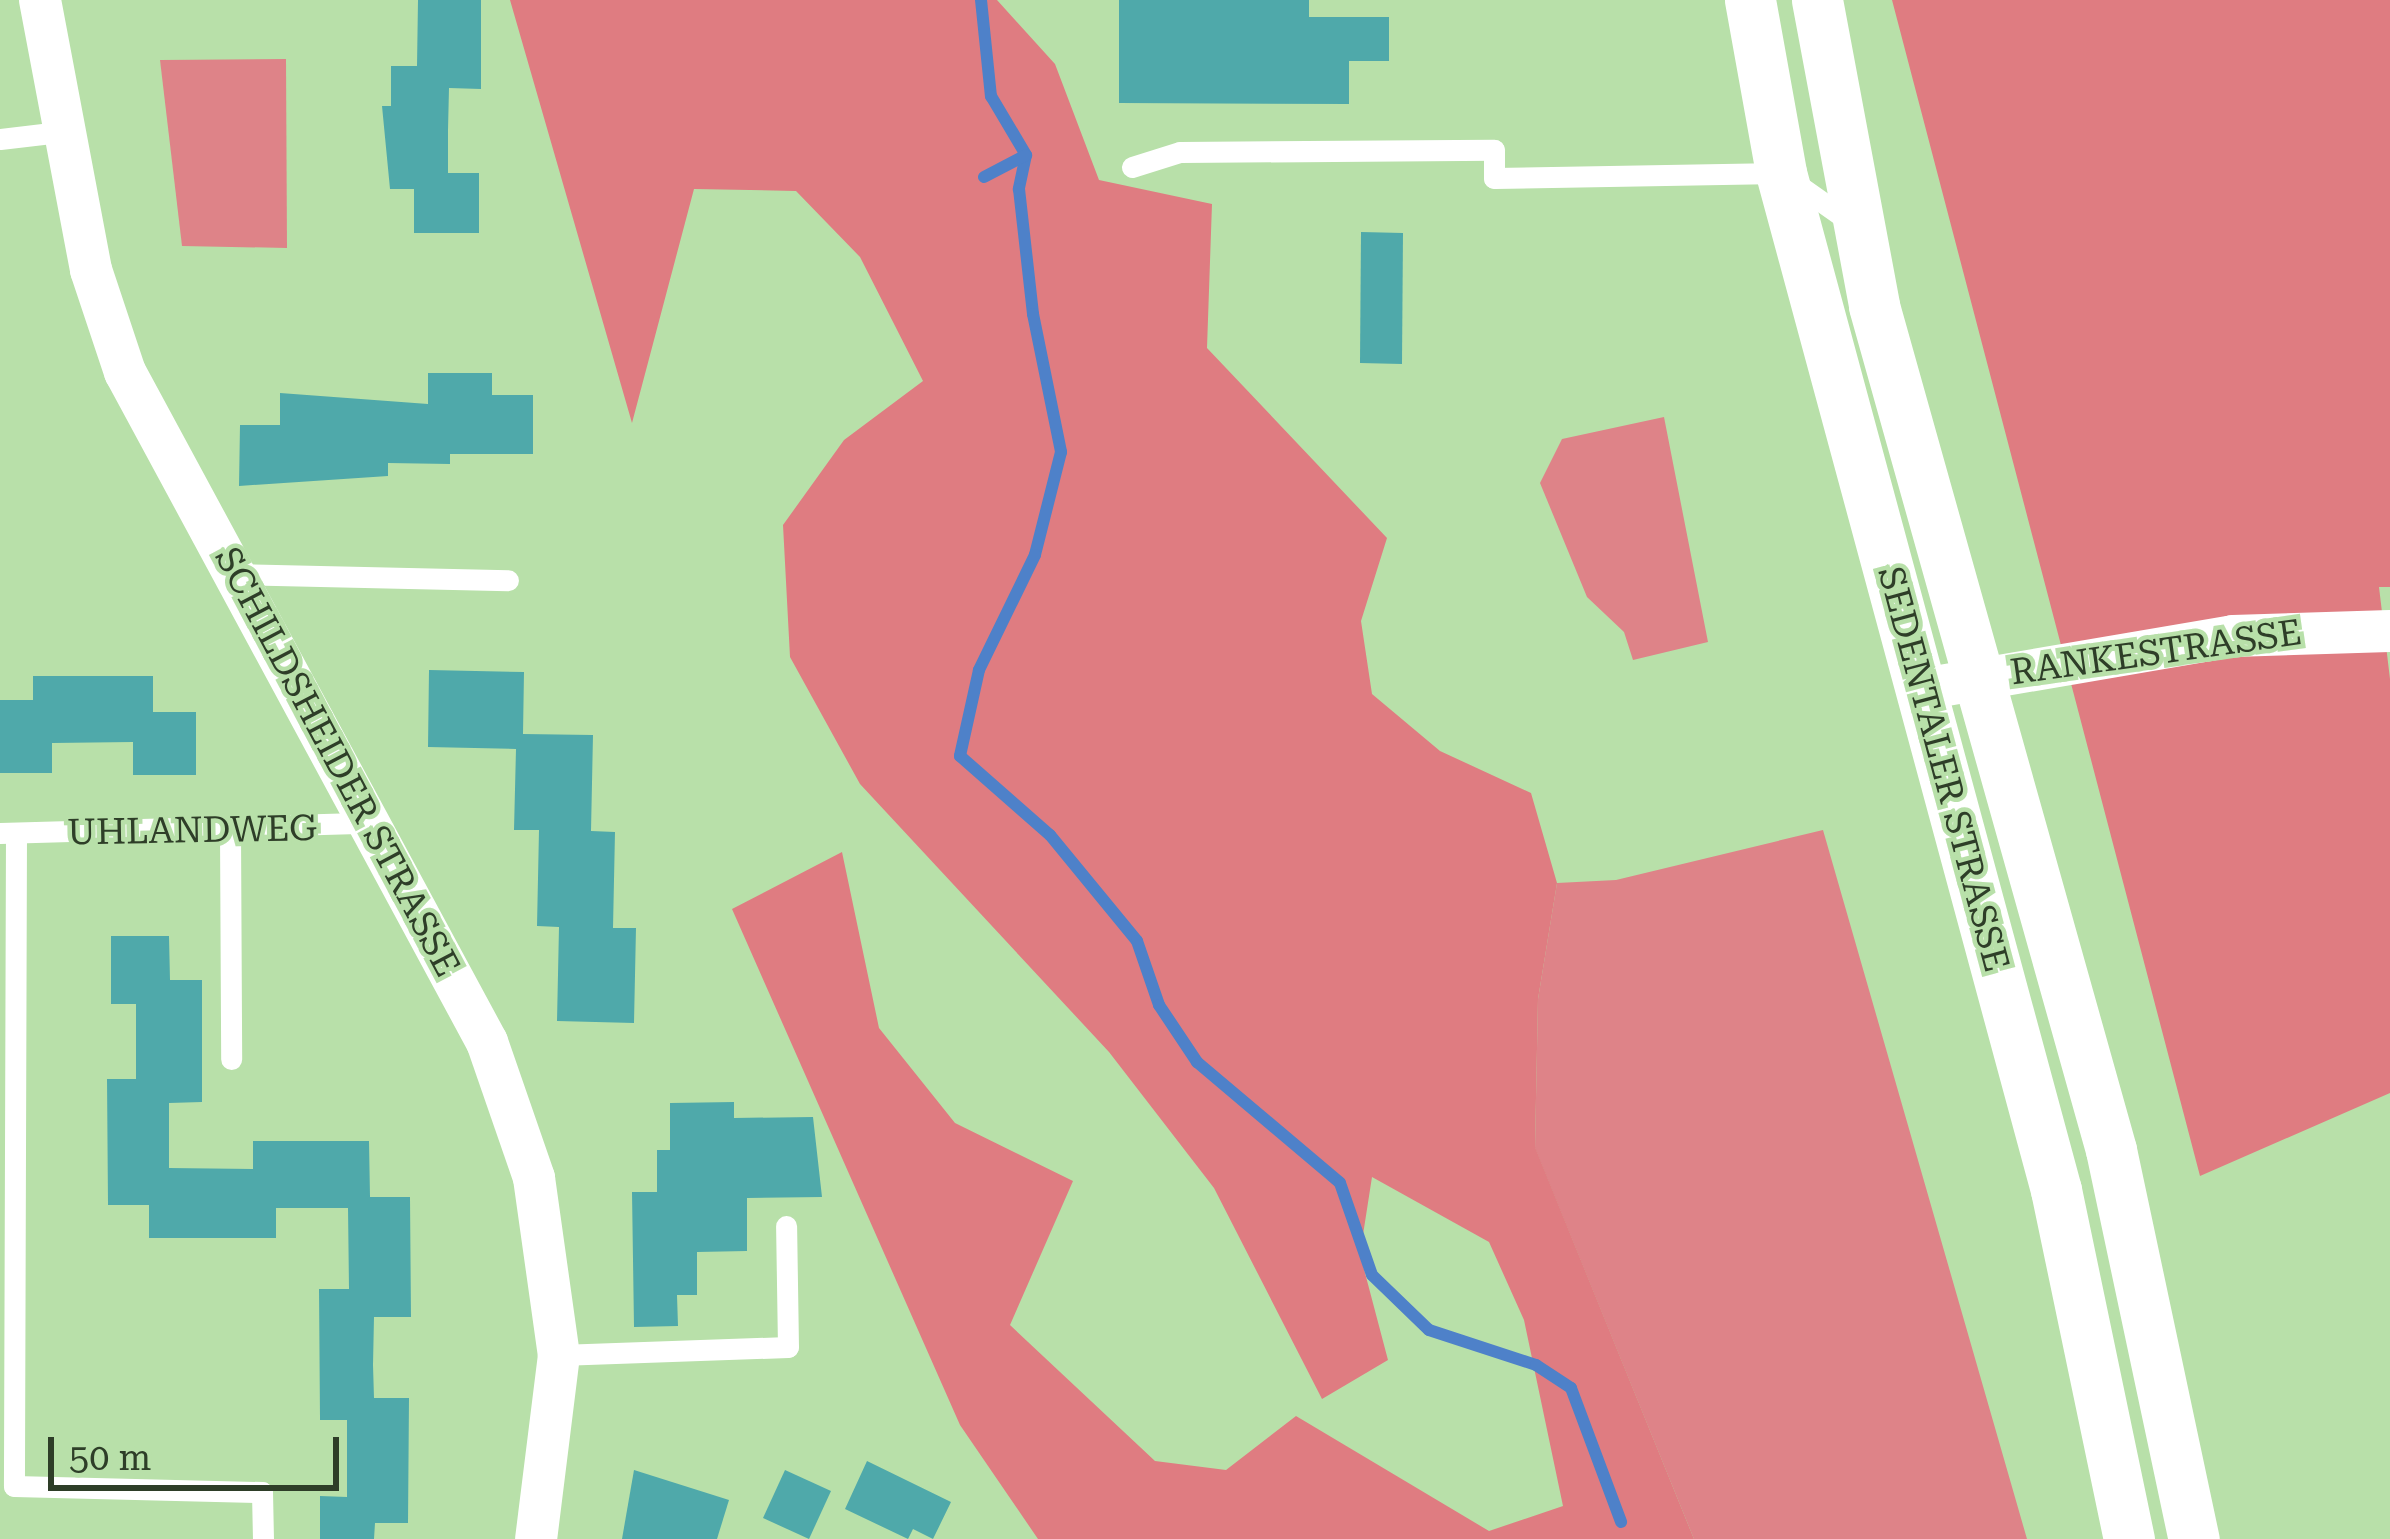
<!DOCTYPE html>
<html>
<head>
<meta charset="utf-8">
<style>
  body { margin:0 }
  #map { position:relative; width:2390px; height:1539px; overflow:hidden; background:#b8e0a9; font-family:"Roboto Serif",serif }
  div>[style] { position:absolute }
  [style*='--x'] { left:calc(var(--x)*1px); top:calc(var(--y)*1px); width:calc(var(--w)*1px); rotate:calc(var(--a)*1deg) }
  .green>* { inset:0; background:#de8388 }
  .forest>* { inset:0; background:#df7c81 }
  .stream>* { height:12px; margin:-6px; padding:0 6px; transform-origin:6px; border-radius:6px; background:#4e81c9 }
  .building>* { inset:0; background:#4fa9aa }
  .service>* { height:21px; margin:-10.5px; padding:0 10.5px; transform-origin:10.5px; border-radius:10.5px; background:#fff }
  .minor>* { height:42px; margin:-21px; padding:0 21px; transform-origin:21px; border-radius:21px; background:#fff }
  .tertiary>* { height:51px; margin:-25.5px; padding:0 25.5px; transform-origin:25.5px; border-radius:25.5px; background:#fff }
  span { translate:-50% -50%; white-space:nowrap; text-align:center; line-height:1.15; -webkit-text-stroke:9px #b8e0a9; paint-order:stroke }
  .street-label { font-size:36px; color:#2e3e28 }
  .scale { position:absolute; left:48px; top:1437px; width:291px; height:54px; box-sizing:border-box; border:6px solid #2e3e28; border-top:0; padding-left:15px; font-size:36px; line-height:42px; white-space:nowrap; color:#2e3e28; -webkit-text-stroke:9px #b8e0a9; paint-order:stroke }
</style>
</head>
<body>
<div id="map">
  <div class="green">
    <div style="clip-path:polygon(286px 59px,287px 248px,182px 246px,160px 60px)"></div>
    <div style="clip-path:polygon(1664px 417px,1708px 642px,1633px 660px,1624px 632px,1587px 597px,1540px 483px,1562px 439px)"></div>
    <div style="clip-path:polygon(1823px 830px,2027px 1539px,1694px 1539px,1535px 1148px,1538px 999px,1557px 883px,1616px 880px)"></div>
  </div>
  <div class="forest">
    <div style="clip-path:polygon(510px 0,997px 0,1055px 64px,1099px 180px,1212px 204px,1207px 348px,1387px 538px,1361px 621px,1372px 694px,1440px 751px,1531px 793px,1557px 883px,1538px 999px,1535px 1147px,1694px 1539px,1038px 1539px,960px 1425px,732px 909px,842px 852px,879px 1028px,955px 1123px,1073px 1181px,1010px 1325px,1155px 1461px,1226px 1470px,1296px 1416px,1489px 1531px,1563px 1506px,1524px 1320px,1489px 1242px,1372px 1177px,1360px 1254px,1388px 1360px,1322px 1399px,1214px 1188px,1109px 1052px,860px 784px,790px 657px,783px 525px,844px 440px,923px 381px,860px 257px,796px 191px,694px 189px,632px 423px)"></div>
    <div style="clip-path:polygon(1892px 0,2390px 0,2390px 587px,2379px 587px,2390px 679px,2390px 1093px,2200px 1176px)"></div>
  </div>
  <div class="stream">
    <div style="--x:981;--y:0;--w:97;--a:84.1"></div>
    <div style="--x:991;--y:96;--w:69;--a:59.3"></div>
    <div style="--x:1026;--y:155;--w:35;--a:102"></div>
    <div style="--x:1019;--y:189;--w:126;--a:83.6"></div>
    <div style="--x:1033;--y:314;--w:141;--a:78.5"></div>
    <div style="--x:1061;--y:452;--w:106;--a:104.2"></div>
    <div style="--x:1035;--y:555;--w:128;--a:116"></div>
    <div style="--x:979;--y:670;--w:88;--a:102.5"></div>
    <div style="--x:960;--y:756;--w:120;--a:41.3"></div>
    <div style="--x:1050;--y:835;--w:137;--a:50.6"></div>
    <div style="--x:1137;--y:941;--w:68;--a:71"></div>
    <div style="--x:1159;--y:1005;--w:69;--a:56.3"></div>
    <div style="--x:1197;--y:1062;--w:187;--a:40.2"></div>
    <div style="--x:1340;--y:1183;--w:97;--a:70.8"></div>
    <div style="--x:1372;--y:1275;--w:79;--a:44"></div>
    <div style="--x:1429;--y:1330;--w:113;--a:18.1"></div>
    <div style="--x:1536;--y:1365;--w:42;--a:33.3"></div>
    <div style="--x:1571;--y:1388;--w:143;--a:69.5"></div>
    <div style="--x:984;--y:177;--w:47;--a:-27.6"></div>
  </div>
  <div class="building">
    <div style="clip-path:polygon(418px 0,481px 0,481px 89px,449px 88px,448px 130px,448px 173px,479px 173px,479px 233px,414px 233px,414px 189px,390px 189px,382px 106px,391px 106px,391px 66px,417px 66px)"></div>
    <div style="clip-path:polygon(1119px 0,1309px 0,1309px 17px,1389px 17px,1389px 61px,1349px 61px,1349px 104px,1119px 103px)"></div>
    <div style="clip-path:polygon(1361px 232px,1403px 233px,1402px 364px,1360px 363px)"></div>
    <div style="clip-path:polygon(428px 373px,492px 373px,492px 395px,533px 395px,533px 454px,450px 454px,450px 464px,388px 463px,388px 476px,239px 486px,240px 425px,280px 425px,280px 393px,428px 404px)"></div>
    <div style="clip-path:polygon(429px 670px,524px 672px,523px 734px,593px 735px,591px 831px,615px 832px,613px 928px,636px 928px,634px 1023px,557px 1021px,559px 927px,537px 926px,539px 830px,514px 830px,516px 749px,428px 747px)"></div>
    <div style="clip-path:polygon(33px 676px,153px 676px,153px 712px,196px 712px,196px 775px,133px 775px,133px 742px,52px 743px,52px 773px,0 773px,0 700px,33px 700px)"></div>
    <div style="clip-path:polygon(111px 936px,169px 936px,170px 980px,202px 980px,202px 1102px,169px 1103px,169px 1168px,253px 1169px,253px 1141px,369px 1141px,370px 1197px,410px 1197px,411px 1317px,374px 1317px,373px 1365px,374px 1398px,409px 1398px,408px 1523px,375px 1523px,374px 1539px,320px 1539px,320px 1496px,347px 1497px,347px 1420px,320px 1420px,319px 1289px,349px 1289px,348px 1208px,276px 1208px,276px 1238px,149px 1238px,149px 1205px,108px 1205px,107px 1079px,136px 1079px,136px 1004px,111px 1004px)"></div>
    <div style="clip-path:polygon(734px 1102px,734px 1118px,813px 1117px,822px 1197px,747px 1198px,747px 1251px,697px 1252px,697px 1295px,677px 1295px,678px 1326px,634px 1327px,632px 1192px,657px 1192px,657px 1150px,670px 1150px,670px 1103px)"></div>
    <div style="clip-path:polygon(867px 1461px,951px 1502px,933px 1539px,913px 1529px,908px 1539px,845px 1509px)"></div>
    <div style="clip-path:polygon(634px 1470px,729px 1500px,717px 1539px,622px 1539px)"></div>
    <div style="clip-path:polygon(785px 1470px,831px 1491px,809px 1539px,763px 1518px)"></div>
  </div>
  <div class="service">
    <div style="--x:0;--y:139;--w:60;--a:-6.7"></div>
    <div style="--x:1132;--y:167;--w:50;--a:-17.4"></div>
    <div style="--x:1180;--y:152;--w:314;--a:-0.4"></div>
    <div style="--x:1494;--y:150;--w:28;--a:90"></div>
    <div style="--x:1494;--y:178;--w:287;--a:-1"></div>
    <div style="--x:1781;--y:173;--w:87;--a:35.2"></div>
    <div style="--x:235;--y:574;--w:273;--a:1.3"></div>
    <div style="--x:230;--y:832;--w:227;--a:89.7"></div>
    <div style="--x:0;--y:833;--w:367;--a:-1.6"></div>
    <div style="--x:16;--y:833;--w:653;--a:90.18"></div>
    <div style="--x:14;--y:1486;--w:248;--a:1.4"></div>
    <div style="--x:262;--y:1492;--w:47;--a:88.8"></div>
    <div style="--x:559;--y:1355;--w:229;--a:-2"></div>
    <div style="--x:788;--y:1347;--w:121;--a:-90.9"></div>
  </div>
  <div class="minor">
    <div style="--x:40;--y:0;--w:275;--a:79.3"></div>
    <div style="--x:91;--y:270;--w:108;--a:71.6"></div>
    <div style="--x:125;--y:372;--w:762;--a:61.62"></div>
    <div style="--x:487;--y:1042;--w:144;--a:70.9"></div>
    <div style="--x:534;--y:1178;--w:179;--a:82"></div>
    <div style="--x:559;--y:1355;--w:185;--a:97.1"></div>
    <div style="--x:1923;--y:689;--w:314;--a:-9.7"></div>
    <div style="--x:2233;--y:636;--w:157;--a:-1.8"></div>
  </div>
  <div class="tertiary">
    <div style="--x:1750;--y:0;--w:176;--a:79.8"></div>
    <div style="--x:1781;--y:173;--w:1054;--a:74.87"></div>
    <div style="--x:2056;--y:1190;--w:357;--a:78.2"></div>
    <div style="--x:1817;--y:0;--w:311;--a:79.4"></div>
    <div style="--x:1874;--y:306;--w:877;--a:74.31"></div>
    <div style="--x:2111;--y:1150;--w:398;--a:78"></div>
  </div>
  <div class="street-label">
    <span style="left:2156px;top:653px;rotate:-8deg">RANKESTRASSE</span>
    <span style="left:337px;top:762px;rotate:62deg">SCHILDSHEIDER STRASSE</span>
    <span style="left:1943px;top:769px;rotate:75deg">SEDENTALER STRASSE</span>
    <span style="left:192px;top:831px;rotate:-1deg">UHLANDWEG</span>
  </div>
  <div class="scale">50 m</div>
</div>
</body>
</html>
